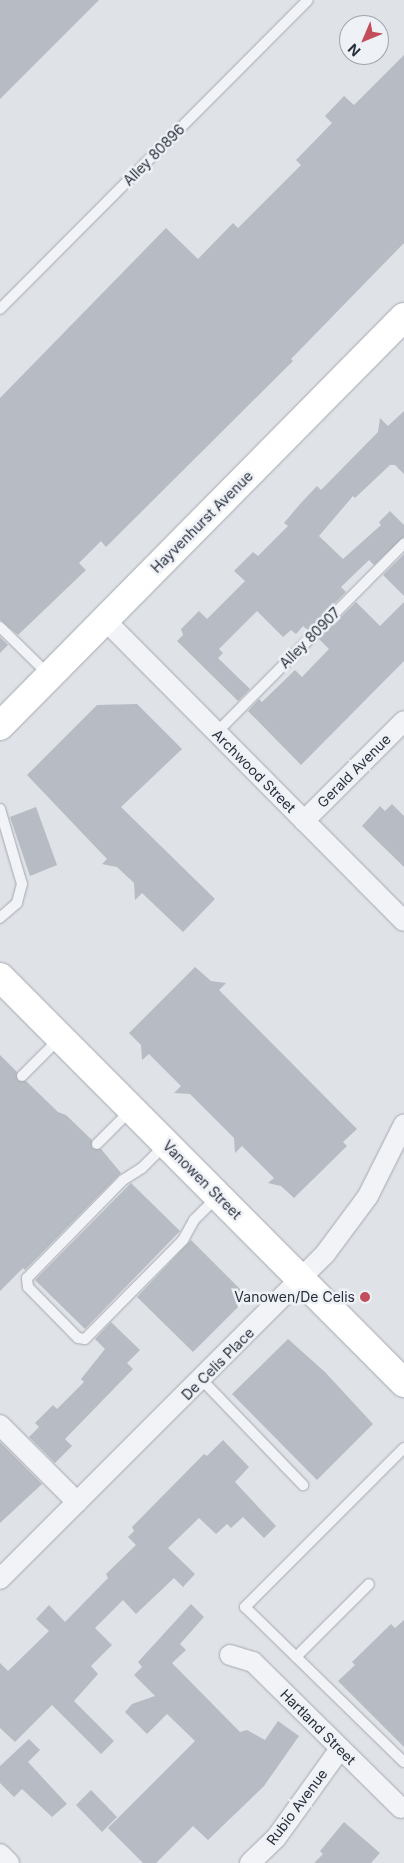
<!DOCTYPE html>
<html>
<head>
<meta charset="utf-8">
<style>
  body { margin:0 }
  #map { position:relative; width:404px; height:1863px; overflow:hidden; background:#dfe2e7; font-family:Inter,sans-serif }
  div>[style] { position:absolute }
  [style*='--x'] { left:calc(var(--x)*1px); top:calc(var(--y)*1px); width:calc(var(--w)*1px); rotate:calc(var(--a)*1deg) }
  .building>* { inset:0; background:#b7bbc3 }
  .roads { filter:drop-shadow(0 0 1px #a5a9b1) drop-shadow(0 0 1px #a5a9b1) }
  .service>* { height:10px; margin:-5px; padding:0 5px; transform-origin:5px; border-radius:5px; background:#f1f3f6 }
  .minor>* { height:20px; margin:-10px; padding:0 10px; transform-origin:10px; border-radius:10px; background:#f1f3f6 }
  .secondary>* { height:28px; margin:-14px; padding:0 14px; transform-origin:14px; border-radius:14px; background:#fff }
  .dots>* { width:14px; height:14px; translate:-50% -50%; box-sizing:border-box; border:2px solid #eef1f5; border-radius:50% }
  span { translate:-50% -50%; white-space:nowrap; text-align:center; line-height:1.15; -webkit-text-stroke:5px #eef1f5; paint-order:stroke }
  .street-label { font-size:14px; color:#29303d }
  .poi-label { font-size:14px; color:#29303d }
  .right { translate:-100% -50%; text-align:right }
  .north { position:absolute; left:339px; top:15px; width:50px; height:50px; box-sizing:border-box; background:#eef1f5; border:1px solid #9fa4ab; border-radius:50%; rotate:225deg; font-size:14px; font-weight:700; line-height:20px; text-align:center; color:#29303d }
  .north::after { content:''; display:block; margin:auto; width:18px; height:22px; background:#c24e5c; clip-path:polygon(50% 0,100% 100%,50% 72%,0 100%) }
</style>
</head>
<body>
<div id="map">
  <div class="building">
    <div style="clip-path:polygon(0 0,99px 0,0 99px)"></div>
    <div style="clip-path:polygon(404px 55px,404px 243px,291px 359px,293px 361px,106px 547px,101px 541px,79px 563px,86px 570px,18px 635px,0 620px,0 398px,166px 228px,198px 259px,233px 223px,238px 228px,301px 165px,296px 160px,332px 123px,325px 116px,344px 96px,354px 105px)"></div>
    <div style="clip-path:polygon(404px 411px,404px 474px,395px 465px,390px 465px,355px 498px,353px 496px,319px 536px,343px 559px,381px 525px,379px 522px,390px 511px,404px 525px,404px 537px,374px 565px,369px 560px,341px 587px,346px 592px,308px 630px,303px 626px,296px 634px,291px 630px,283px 637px,257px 611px,219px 649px,223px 653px,218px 658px,250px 689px,238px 701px,177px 641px,183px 635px,181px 629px,199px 611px,207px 619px,245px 581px,234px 571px,253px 552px,258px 556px,288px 526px,284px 523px,300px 504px,317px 486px,321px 490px,378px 432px,380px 418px,388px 426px)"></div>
    <div style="clip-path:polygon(404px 554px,404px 596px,383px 575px)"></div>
    <div style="clip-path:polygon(356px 602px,380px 626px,404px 602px,404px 661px,301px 765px,248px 711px,259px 699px,262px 702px,295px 670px,302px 677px,329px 649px,319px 639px)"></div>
    <div style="clip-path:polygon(0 637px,8px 645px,0 653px)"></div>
    <div style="clip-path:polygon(137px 704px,182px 749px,121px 807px,215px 899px,183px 932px,142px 893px,135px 900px,134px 883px,117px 867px,102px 864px,107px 859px,27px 775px,97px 705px)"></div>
    <div style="clip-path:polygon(392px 804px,404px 816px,404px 867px,362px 826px,380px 806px,385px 811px)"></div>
    <div style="clip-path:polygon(36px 807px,57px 865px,30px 876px,10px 817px)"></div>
    <div style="clip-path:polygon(195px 967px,211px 981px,226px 983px,219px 990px,357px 1129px,343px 1142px,347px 1146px,294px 1198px,281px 1186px,268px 1183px,274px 1178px,242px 1146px,235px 1153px,234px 1138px,190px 1094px,174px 1093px,181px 1086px,149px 1054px,142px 1060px,141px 1045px,129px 1033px)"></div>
    <div style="clip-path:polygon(0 1055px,17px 1072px,18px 1081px,26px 1081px,58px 1112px,66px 1115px,92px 1140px,92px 1148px,101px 1149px,121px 1173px,25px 1270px,23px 1268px,0 1291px)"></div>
    <div style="clip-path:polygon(131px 1183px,180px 1231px,85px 1329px,35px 1280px)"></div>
    <div style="clip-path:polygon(191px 1240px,248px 1297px,193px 1352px,137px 1297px)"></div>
    <div style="clip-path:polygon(111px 1322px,140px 1350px,127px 1363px,133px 1369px,65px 1439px,72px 1446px,55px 1463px,29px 1437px,39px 1427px,35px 1423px,53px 1405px,57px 1409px,84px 1382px,81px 1379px,105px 1349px,95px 1339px)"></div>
    <div style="clip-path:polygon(288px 1339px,325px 1372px,373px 1424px,317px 1480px,232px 1394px)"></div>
    <div style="clip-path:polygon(223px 1440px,249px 1467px,235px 1482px,276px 1526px,264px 1538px,243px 1517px,231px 1528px,227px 1524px,216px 1534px,199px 1518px,168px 1548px,195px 1574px,183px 1587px,174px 1578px,136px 1614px,123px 1600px,95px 1628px,112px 1645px,91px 1666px,98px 1674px,74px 1701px,114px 1741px,101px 1754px,52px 1705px,15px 1742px,0 1728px,0 1663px,8px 1671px,49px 1631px,36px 1619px,49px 1605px,65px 1622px,108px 1578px,106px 1574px,136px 1545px,128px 1537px,134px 1531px,132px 1527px,204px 1454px,207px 1456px)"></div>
    <div style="clip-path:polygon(0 1442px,42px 1484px,0 1523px)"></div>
    <div style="clip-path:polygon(191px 1604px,204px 1617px,180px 1644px,186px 1650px,172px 1663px,240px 1732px,247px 1730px,265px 1740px,278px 1721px,299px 1736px,264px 1786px,208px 1840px,193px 1826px,156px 1863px,143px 1863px,108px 1828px,195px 1741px,167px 1714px,147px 1734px,125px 1712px,132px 1704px,155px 1696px,134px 1675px,142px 1667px,138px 1662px)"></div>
    <div style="clip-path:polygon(404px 1620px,404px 1747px,338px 1681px,355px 1665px,352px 1662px,391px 1624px,395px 1628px)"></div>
    <div style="clip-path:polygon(29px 1739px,40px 1750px,28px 1762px,67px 1804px,52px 1817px,22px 1789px,14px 1797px,0 1783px,0 1766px)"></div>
    <div style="clip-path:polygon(91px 1790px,117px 1817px,102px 1832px,76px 1805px)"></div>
    <div style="clip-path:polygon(344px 1822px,380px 1853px,371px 1863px,314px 1863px,323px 1854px,320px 1851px)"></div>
  </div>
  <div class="roads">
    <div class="service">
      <div style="--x:0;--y:309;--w:436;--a:-45.1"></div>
      <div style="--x:0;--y:627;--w:69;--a:44.4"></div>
      <div style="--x:216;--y:733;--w:267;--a:-45.2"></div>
      <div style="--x:0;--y:809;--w:78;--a:73.7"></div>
      <div style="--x:22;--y:884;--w:20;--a:105"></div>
      <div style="--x:17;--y:903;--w:23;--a:139"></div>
      <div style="--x:22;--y:1076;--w:54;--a:-45"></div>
      <div style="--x:97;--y:1144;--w:48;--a:-45"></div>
      <div style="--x:165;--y:1145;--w:33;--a:135"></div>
      <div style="--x:142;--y:1168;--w:22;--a:148"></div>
      <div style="--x:123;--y:1180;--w:137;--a:134.4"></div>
      <div style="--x:27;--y:1278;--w:9;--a:84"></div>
      <div style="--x:28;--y:1287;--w:71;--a:45.6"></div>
      <div style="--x:78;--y:1338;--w:7;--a:8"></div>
      <div style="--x:85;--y:1339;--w:139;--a:-45.3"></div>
      <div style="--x:183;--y:1240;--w:23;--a:-61"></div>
      <div style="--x:194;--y:1220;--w:33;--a:-45"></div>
      <div style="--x:202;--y:1380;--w:146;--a:46.1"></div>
      <div style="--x:404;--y:1448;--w:225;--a:135"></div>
      <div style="--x:245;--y:1607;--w:222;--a:44.3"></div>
      <div style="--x:296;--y:1657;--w:103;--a:-45"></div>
    </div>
    <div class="minor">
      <div style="--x:105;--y:620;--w:424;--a:45.2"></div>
      <div style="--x:304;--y:821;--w:141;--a:-45"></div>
      <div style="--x:0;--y:1425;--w:109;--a:45"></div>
      <div style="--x:0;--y:1579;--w:460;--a:-45"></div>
      <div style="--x:325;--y:1254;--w:72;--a:-53.4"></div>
      <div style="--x:368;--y:1196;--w:80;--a:-63.4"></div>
      <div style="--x:230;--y:1655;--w:24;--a:17"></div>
      <div style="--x:253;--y:1662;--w:208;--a:44.6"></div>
      <div style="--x:0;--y:1854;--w:13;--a:45"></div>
      <div style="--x:250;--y:1863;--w:36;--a:-44"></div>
      <div style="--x:276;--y:1838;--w:110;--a:-54.3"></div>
    </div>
    <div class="secondary">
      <div style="--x:0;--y:726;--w:575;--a:-45.35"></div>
      <div style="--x:0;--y:977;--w:573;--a:45.14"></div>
    </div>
  </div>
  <div class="dots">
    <div style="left:365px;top:1297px;background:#c24e5c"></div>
  </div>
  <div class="street-label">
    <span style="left:154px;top:155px;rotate:-45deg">Alley 80896</span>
    <span style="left:202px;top:522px;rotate:-45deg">Hayvenhurst Avenue</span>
    <span style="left:310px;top:638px;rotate:-45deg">Alley 80907</span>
    <span style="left:254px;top:771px;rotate:45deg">Archwood Street</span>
    <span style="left:354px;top:771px;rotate:-45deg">Gerald Avenue</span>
    <span style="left:202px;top:1180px;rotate:45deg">Vanowen Street</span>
    <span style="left:218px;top:1364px;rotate:-45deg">De Celis Place</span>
    <span style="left:318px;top:1727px;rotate:45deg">Hartland Street</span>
    <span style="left:297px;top:1807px;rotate:-53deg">Rubio Avenue</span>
  </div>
  <div class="poi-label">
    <span class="right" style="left:355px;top:1297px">Vanowen/De Celis</span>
  </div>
  <div class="north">N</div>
</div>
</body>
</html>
